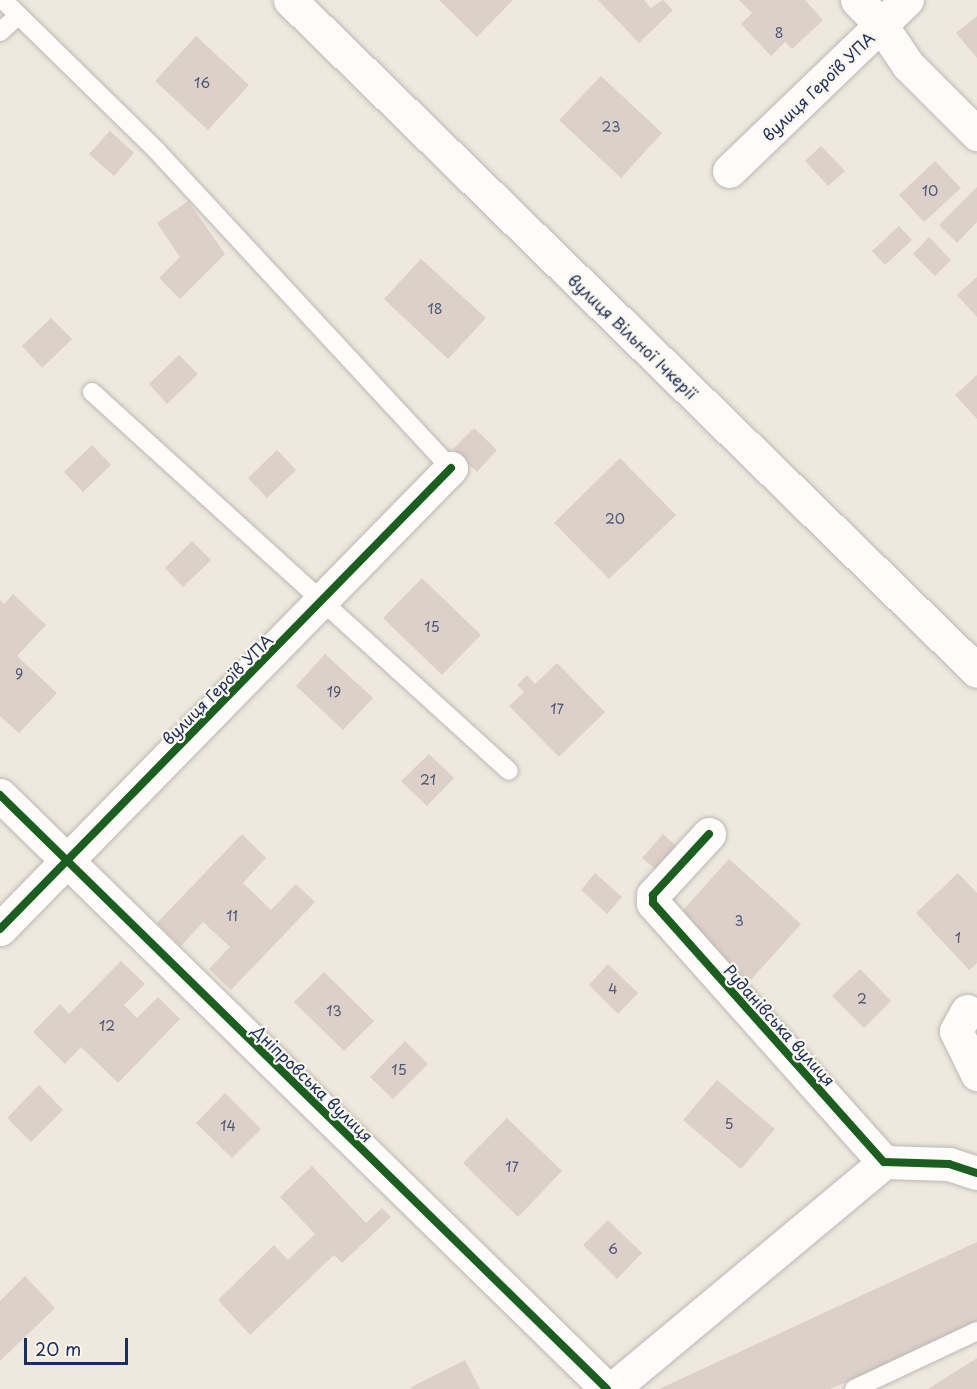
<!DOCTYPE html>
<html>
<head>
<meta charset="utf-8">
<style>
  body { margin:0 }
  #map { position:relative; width:977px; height:1389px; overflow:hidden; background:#efe8dd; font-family:"Playpen Sans",sans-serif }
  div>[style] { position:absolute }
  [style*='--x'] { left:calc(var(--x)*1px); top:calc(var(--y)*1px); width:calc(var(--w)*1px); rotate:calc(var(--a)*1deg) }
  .building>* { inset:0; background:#ddd0c9 }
  .roads { filter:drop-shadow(0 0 2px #bab8b5) drop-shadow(0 0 2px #bab8b5) }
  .lane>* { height:18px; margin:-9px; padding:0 9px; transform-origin:9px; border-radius:9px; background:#fdfcfa }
  .street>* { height:33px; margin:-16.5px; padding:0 16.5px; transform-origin:16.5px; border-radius:16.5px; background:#fdfcfa }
  .primary>* { height:33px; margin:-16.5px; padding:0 16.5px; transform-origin:16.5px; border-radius:16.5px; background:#fdfcfa }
  .cycleway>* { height:8px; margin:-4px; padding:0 4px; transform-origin:4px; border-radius:4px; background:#1b5e20 }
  span { translate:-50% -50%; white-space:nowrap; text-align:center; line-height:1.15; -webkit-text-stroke:4.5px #fbf7ec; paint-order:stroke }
  .number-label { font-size:14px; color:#4c5879 }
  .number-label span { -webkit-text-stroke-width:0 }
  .street-label { font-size:16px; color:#1b2f5e }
  .scale { position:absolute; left:24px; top:1338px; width:104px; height:27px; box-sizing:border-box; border:3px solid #1b2f5e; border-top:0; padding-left:8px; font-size:18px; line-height:21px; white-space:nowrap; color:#1b2f5e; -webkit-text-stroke:4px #fbf7ec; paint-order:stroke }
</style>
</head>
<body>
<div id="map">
  <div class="building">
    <div style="clip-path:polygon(439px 0,513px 0,477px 37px)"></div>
    <div style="clip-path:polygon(598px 0,644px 0,651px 8px,663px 0,673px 10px,639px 43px)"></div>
    <div style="clip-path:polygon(739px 0,805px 0,823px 20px,792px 49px,785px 42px,771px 56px,741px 24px,752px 13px)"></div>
    <div style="clip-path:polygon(977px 16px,977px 58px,956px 33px)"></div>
    <div style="clip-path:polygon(196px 36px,249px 85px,208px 130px,155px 81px)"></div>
    <div style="clip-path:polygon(601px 76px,662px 133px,621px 178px,559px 120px)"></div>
    <div style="clip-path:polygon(110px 131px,134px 153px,114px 176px,89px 154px)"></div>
    <div style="clip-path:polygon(821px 146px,845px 171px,828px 186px,805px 161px)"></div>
    <div style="clip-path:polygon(935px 161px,961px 188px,924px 222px,899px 195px)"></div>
    <div style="clip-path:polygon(977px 187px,977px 222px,957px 243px,939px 225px)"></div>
    <div style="clip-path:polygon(188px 201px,225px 254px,180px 299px,159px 278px,180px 257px,157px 223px)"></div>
    <div style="clip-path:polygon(899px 226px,912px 240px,885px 265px,872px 251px)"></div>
    <div style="clip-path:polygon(929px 237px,951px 260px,935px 276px,913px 254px)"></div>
    <div style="clip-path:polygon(421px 259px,486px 318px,448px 359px,384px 299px)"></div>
    <div style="clip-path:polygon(977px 277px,977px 317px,957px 295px)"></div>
    <div style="clip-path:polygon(51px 318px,72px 339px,42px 368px,22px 346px)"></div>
    <div style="clip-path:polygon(179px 355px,198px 374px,167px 404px,149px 384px)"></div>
    <div style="clip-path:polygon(977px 375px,977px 419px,955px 395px)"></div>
    <div style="clip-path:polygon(474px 428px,497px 450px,477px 472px,453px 449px)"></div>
    <div style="clip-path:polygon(92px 445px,111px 465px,83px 492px,64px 472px)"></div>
    <div style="clip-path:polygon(277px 450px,296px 470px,267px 498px,248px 478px)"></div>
    <div style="clip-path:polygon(620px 458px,676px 515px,609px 579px,554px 523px)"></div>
    <div style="clip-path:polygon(192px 541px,211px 560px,183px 587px,165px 568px)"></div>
    <div style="clip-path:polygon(422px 578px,481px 635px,442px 675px,383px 618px)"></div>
    <div style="clip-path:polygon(13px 594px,46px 625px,17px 656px,57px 693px,19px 733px,0 716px,0 600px,4px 604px)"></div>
    <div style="clip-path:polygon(325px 654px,373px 698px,343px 730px,296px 686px)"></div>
    <div style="clip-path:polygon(557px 663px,605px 712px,559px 757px,509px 706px,524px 692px,517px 685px,527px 675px,535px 684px)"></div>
    <div style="clip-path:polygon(429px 754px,454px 778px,427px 806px,401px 781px)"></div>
    <div style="clip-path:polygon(242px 834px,266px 858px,243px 883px,271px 910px,296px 884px,315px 902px,231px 990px,209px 969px,230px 947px,203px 922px,181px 946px,157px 923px)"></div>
    <div style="clip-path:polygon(663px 834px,681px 850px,660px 873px,642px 858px)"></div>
    <div style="clip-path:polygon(729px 859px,801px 924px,748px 983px,676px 918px)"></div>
    <div style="clip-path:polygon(595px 873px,622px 897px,607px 914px,581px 890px)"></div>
    <div style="clip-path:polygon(958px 873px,977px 893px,977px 963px,969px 970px,916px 913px)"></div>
    <div style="clip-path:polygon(121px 961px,145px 984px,124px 1005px,137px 1018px,158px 997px,180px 1019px,118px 1083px,81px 1047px,65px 1064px,33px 1032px,60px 1004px,69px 1014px)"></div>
    <div style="clip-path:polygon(608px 964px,638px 993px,618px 1014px,589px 985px)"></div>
    <div style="clip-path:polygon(860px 969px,891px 1001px,864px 1028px,832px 996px)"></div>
    <div style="clip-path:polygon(324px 972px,374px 1021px,344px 1051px,294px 1002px)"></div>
    <div style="clip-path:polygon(405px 1041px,428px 1064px,393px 1099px,370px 1077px)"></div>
    <div style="clip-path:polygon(717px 1080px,775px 1129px,741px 1169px,683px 1120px)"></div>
    <div style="clip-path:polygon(39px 1085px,63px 1110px,31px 1142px,7px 1118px)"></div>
    <div style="clip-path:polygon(225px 1093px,261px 1129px,232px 1158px,196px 1123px)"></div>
    <div style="clip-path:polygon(507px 1118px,562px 1171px,518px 1217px,463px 1163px)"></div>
    <div style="clip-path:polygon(312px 1166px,366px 1223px,382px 1208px,391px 1217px,342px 1263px,334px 1255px,250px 1335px,218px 1300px,274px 1245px,288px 1260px,315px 1234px,280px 1197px)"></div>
    <div style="clip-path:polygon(608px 1220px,642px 1253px,617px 1279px,583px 1245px)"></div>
    <div style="clip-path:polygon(977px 1242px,977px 1321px,892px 1362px,830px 1389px,659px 1389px)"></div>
    <div style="clip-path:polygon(25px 1276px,55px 1308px,0 1361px,0 1301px)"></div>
    <div style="clip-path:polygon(977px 1358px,977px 1389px,928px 1389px)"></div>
    <div style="clip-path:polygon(465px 1360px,480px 1389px,412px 1389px,411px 1387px)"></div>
  </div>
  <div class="roads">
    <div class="lane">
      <div style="--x:3;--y:0;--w:216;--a:44.4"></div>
      <div style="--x:157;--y:151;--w:432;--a:47.2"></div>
      <div style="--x:0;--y:32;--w:25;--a:-42"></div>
      <div style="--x:92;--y:392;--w:563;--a:42.27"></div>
      <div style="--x:854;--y:1389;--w:136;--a:-25.2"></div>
    </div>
    <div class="street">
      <div style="--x:857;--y:0;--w:35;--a:46"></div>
      <div style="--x:881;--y:25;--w:48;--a:56"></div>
      <div style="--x:908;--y:65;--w:98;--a:45"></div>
      <div style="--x:729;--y:171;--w:247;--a:-43.9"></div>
      <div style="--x:0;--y:795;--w:849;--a:44.38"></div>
      <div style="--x:709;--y:834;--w:83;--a:132.6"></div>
      <div style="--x:653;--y:895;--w:8;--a:90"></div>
      <div style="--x:653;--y:903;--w:347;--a:48.3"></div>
      <div style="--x:884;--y:1162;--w:65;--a:1.8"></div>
      <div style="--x:949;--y:1164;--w:29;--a:18"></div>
      <div style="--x:0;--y:929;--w:645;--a:-45.63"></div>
      <div style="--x:967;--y:1011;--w:23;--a:119"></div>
      <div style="--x:956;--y:1031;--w:48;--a:64"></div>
      <div style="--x:612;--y:1389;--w:354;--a:-39.8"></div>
    </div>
    <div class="primary">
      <div style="--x:290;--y:0;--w:960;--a:44.32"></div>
    </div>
  </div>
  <div class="cycleway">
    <div style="--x:0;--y:795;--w:849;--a:44.38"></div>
    <div style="--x:709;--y:834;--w:83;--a:132.6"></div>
    <div style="--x:653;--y:895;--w:8;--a:90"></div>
    <div style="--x:653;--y:903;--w:347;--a:48.3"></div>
    <div style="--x:884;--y:1162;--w:65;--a:1.8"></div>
    <div style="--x:949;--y:1164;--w:29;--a:18"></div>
    <div style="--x:0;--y:929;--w:645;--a:-45.63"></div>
  </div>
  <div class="number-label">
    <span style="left:779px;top:33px">8</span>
    <span style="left:202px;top:83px">16</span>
    <span style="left:611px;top:127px">23</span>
    <span style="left:930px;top:191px">10</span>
    <span style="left:435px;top:309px">18</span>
    <span style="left:615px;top:519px">20</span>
    <span style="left:432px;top:627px">15</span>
    <span style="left:19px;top:674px">9</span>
    <span style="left:334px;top:692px">19</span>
    <span style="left:557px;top:709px">17</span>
    <span style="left:428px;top:780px">21</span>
    <span style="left:232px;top:916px">11</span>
    <span style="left:739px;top:921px">3</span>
    <span style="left:958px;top:938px">1</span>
    <span style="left:613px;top:989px">4</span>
    <span style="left:862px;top:999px">2</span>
    <span style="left:334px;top:1011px">13</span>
    <span style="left:107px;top:1026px">12</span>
    <span style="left:399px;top:1070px">15</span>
    <span style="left:729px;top:1124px">5</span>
    <span style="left:228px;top:1126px">14</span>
    <span style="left:512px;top:1167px">17</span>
    <span style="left:613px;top:1249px">6</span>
  </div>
  <div class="street-label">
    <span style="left:818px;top:86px;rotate:-44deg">вулиця Героїв УПА</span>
    <span style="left:633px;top:336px;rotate:44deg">вулиця Вільної Ічкерії</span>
    <span style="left:217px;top:689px;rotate:-45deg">вулиця Героїв УПА</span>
    <span style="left:780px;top:1025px;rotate:48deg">Руданівська вулиця</span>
    <span style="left:313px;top:1083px;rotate:44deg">Дніпровська вулиця</span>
  </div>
  <div class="scale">20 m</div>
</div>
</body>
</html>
